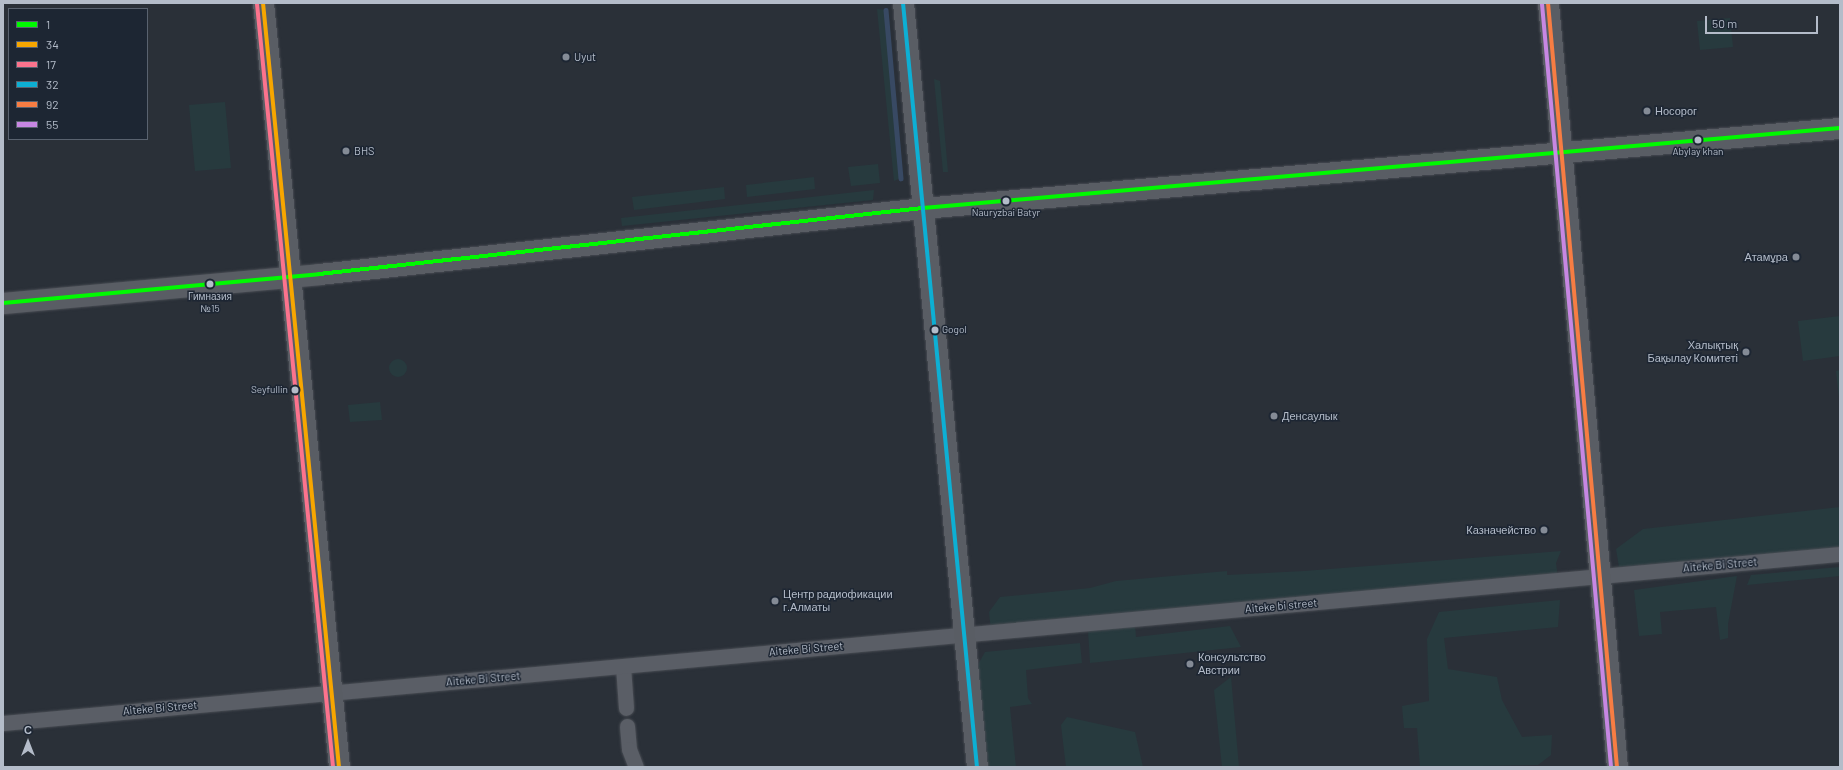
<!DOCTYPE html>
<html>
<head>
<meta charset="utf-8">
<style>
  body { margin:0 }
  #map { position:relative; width:1843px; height:770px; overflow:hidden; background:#2a3038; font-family:Barlow,sans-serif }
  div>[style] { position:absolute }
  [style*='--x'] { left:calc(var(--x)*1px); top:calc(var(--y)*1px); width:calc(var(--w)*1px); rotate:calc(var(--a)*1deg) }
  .green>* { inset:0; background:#273a3e }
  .round { border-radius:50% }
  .stream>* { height:4.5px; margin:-2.25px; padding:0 2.25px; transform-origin:2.25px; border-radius:2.25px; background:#384963 }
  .roads { filter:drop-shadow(0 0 1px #484c53) drop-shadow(0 0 1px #484c53) }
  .minor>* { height:15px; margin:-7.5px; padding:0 7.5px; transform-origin:7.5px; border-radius:7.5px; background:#5a5e66 }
  .secondary>* { height:21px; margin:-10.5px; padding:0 10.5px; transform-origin:10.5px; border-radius:10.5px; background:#595d64 }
  .bus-1>* { height:4px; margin:-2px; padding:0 2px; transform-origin:2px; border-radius:2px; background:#00f900 }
  .bus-2>* { height:4px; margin:-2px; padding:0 2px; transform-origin:2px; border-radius:2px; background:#f7a600 }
  .bus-3>* { height:4px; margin:-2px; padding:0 2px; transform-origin:2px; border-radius:2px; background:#fc738d }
  .bus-4>* { height:4px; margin:-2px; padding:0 2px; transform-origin:2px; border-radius:2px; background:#0dafd3 }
  .bus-5>* { height:4px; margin:-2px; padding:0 2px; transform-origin:2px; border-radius:2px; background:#f77d43 }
  .bus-6>* { height:4px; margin:-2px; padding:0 2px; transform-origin:2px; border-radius:2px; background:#c787e3 }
  .dots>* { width:11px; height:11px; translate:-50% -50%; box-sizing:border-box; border:2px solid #1d2633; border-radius:50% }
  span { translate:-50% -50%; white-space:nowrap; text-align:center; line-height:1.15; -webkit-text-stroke:3px #1d2633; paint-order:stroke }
  .bus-label { font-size:10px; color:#b4bcc9 }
  .left { translate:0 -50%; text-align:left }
  .right { translate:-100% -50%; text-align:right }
  .poi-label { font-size:11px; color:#b4bcc9 }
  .street-label { font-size:11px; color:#b4bcc9 }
  .frame { position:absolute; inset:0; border:4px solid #b4bcc9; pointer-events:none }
  .legend { position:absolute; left:8px; top:8px; width:140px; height:132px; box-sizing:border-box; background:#1d2633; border:1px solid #59626f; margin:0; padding:5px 7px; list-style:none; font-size:12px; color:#b4bcc9 }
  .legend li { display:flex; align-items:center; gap:8px; height:20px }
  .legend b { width:20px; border:1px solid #59626f }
  .north { position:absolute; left:8px; top:722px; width:40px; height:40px; -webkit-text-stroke:3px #1d2633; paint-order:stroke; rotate:0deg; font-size:11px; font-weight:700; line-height:16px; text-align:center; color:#b4bcc9 }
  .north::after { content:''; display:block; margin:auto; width:14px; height:18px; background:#b4bcc9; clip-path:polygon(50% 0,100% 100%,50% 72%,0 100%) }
  .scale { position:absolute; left:1705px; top:16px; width:113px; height:18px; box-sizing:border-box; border:2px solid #b4bcc9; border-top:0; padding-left:5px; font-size:12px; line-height:14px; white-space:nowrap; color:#b4bcc9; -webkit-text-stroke:3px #1d2633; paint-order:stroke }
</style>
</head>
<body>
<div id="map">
  <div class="green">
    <div style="clip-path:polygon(877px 9px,886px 10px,901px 178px,894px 181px)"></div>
    <div style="clip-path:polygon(1730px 18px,1733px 47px,1700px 50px,1697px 21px)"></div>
    <div style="clip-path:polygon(934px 79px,940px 81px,948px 172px,943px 172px)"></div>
    <div style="clip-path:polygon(225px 102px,231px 168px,195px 171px,189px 105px)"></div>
    <div style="clip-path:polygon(878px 164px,880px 183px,851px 186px,848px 167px)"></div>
    <div style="clip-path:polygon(814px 177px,815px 189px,747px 197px,746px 185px)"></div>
    <div style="clip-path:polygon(724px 187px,725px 199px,634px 210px,632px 197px)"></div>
    <div style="clip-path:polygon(874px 190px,873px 200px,622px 226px,621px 218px)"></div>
    <div style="clip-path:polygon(1840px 316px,1840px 356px,1803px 361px,1798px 321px)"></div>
    <div class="round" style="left:389px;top:359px;width:18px;height:18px"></div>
    <div style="clip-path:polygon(1840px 370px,1840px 406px,1836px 371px)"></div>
    <div style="clip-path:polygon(380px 402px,382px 420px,350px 422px,348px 405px)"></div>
    <div style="clip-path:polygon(1840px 507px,1840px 549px,1619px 567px,1616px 549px,1643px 529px)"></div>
    <div style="clip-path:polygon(1561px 551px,1556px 563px,1558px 579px,991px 631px,989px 612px,1000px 597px,1090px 588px,1116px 581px,1227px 571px,1227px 575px,1304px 571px)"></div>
    <div style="clip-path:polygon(1840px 567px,1840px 576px,1747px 585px,1751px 575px)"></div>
    <div style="clip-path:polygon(1737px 576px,1728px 624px,1728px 638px,1720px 640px,1716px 607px,1660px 612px,1662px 634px,1639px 636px,1634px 590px)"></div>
    <div style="clip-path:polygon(1560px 600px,1558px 627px,1444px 638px,1448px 669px,1497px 677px,1502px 700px,1522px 737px,1552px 735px,1551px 755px,1538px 765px,1420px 767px,1417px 728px,1404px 728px,1402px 706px,1429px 701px,1427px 639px,1439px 612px)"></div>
    <div style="clip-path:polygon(1135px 625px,1136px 637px,1230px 626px,1241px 647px,1090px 663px,1088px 630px)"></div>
    <div style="clip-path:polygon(1080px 643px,1082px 663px,1026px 670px,1028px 698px,1032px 704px,1010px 707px,1016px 767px,987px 767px,977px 666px,985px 652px)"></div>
    <div style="clip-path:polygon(1231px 677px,1239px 767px,1222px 767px,1214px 690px)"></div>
    <div style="clip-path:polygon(1067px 717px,1135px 732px,1143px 767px,1066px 767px,1061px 725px)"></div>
  </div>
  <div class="stream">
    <div style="--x:886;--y:10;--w:169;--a:84.9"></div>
  </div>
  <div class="roads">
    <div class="minor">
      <div style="--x:623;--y:666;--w:42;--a:85.9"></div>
      <div style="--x:3;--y:723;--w:1845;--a:-5.26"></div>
      <div style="--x:627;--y:726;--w:23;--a:85"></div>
      <div style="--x:629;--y:749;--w:19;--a:69"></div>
    </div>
    <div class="secondary">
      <div style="--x:263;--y:3;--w:768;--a:84.32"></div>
      <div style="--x:903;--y:3;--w:768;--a:84.47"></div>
      <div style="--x:1548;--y:3;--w:767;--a:84.84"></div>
      <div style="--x:3;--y:303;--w:317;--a:-5.2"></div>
      <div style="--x:319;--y:274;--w:608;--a:-6.24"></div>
      <div style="--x:923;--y:208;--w:920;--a:-4.99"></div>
    </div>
  </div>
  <div class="bus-1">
    <div style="--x:3;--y:303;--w:317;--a:-5.2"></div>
    <div style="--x:319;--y:274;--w:608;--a:-6.24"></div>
    <div style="--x:923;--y:208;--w:920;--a:-4.99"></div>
  </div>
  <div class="bus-2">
    <div style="--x:263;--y:3;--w:768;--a:84.32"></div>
  </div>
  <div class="bus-3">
    <div style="--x:257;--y:4;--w:767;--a:84.31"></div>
  </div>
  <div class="bus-4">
    <div style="--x:903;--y:3;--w:768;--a:84.47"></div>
  </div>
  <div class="bus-5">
    <div style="--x:1548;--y:3;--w:767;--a:84.84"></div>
  </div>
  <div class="bus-6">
    <div style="--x:1542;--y:4;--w:766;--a:84.83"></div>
  </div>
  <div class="dots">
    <div style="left:566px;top:57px;background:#848b96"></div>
    <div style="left:1647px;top:111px;background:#848b96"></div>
    <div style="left:1698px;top:140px;background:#b4bcc9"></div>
    <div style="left:346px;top:151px;background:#848b96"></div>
    <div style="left:1006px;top:201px;background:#b4bcc9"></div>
    <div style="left:1796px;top:257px;background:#848b96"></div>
    <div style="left:210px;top:284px;background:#b4bcc9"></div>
    <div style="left:935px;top:330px;background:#b4bcc9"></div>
    <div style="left:1746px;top:352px;background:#848b96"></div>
    <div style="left:295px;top:390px;background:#b4bcc9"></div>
    <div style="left:1274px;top:416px;background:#848b96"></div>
    <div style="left:1544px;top:530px;background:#848b96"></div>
    <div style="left:775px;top:601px;background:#848b96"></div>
    <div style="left:1190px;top:664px;background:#848b96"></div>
  </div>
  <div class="bus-label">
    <span style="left:1698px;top:152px">Abylay khan</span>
    <span style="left:1006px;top:213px">Nauryzbai Batyr</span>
    <span style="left:210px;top:302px">Гимназия<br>№15</span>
    <span class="left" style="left:942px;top:330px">Gogol</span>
    <span class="right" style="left:288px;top:390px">Seyfullin</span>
  </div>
  <div class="poi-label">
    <span class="left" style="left:574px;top:57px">Uyut</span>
    <span class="left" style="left:1655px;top:111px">Носорог</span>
    <span class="left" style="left:354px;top:151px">BHS</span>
    <span class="right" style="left:1788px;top:257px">Атамұра</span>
    <span class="right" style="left:1738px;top:352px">Халықтық<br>Бақылау Комитеті</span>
    <span class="left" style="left:1282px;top:416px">Денсаулык</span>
    <span class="right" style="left:1536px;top:530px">Казначейство</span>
    <span class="left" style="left:783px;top:601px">Центр радиофикации<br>г.Алматы</span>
    <span class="left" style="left:1198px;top:664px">Консультство<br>Австрии</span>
  </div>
  <div class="street-label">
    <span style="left:1720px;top:565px;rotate:-5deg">Aiteke Bi Street</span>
    <span style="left:1281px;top:606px;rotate:-5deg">Aiteke bi street</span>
    <span style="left:806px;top:649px;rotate:-5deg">Aiteke Bi Street</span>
    <span style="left:483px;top:679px;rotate:-5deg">Aiteke Bi Street</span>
    <span style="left:160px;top:708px;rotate:-5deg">Aiteke Bi Street</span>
  </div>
  <div class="frame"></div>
  <ul class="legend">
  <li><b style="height:5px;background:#00f900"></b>1</li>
  <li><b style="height:5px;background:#f7a600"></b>34</li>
  <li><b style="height:5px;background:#fc738d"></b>17</li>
  <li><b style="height:5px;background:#0dafd3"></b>32</li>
  <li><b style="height:5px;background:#f77d43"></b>92</li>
  <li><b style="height:5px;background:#c787e3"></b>55</li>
  </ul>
  <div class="north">С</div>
  <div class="scale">50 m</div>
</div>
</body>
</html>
